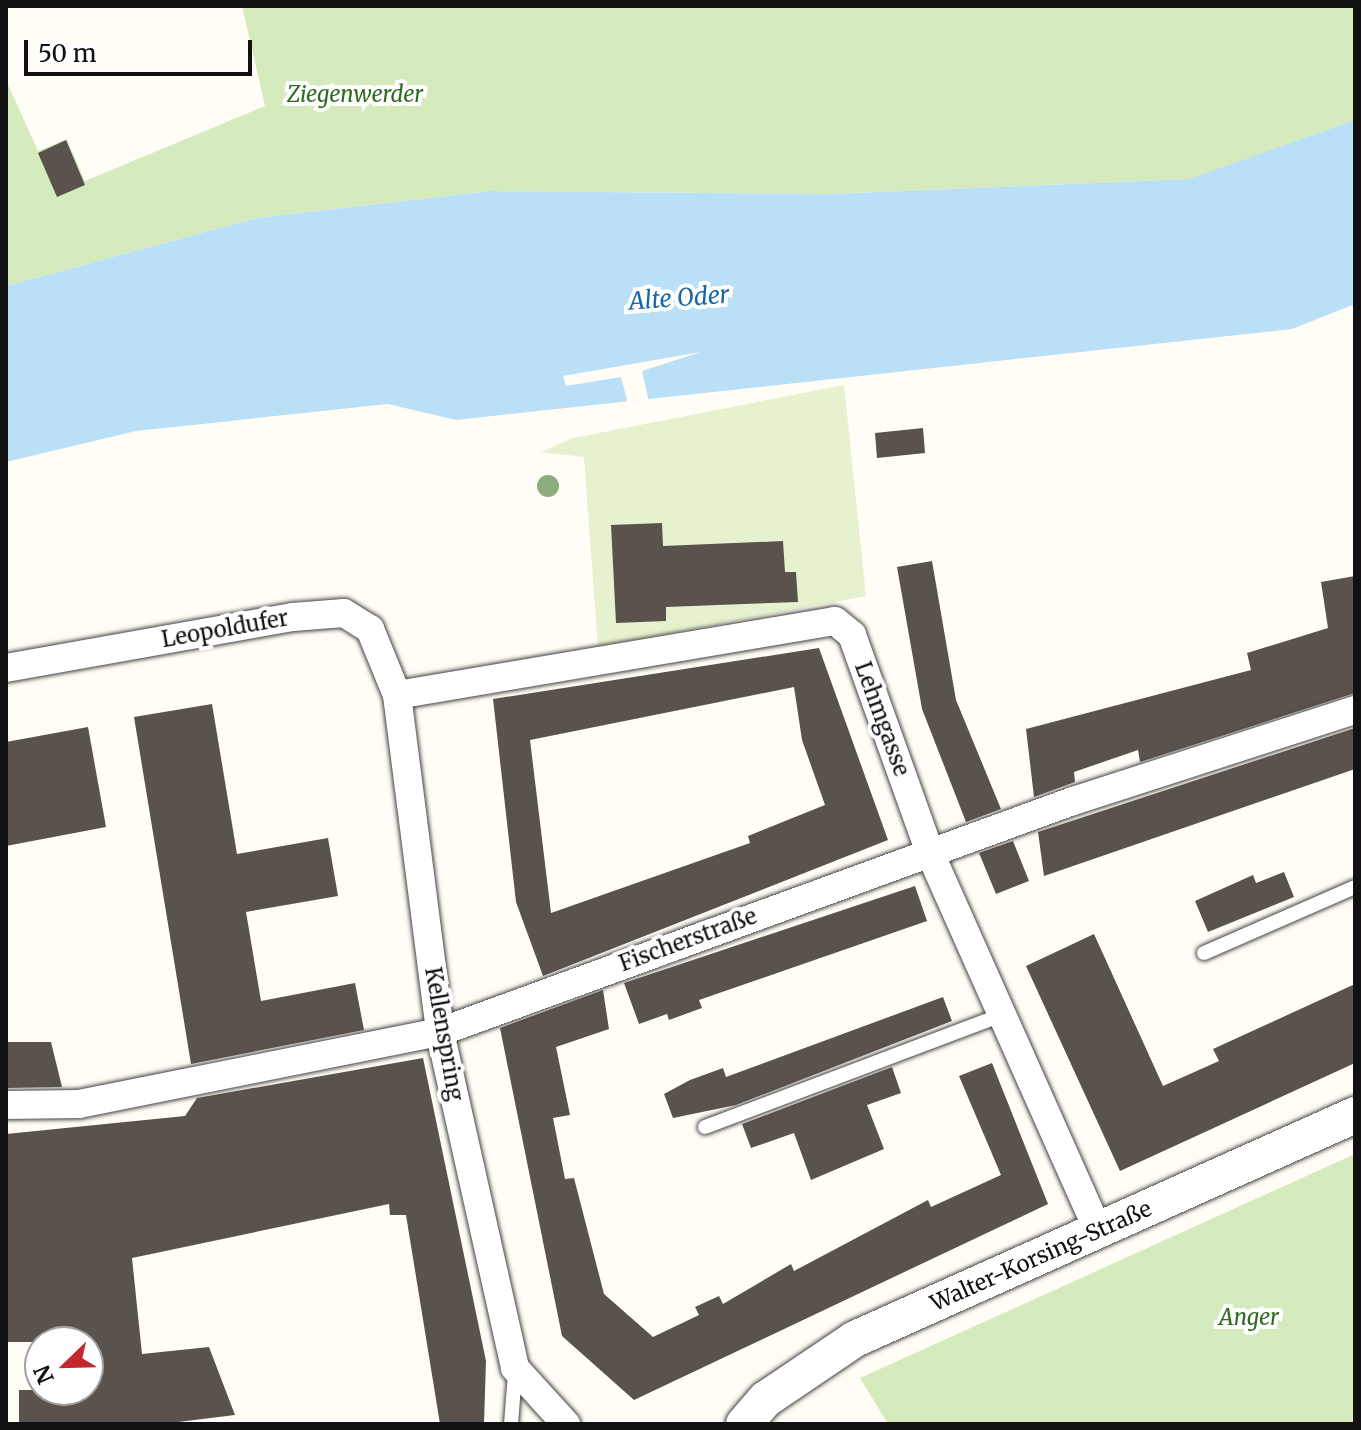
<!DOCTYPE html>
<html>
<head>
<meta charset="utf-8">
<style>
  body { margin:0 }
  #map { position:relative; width:1361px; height:1430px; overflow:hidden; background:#fffdf5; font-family:Merriweather,serif }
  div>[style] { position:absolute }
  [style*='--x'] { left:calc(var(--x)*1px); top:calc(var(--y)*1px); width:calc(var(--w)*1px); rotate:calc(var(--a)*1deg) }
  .green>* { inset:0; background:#d5ebbd }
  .pitch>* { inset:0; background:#e6f2cf }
  .water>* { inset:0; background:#b9e0f7 }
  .pier>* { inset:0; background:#fffdf5 }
  .building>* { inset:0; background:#5a524d }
  .roads { filter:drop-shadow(0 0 2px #444) drop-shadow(0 0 2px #444) }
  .service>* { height:14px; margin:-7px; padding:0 7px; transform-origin:7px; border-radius:7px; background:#fff }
  .minor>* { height:28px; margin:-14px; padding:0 14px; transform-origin:14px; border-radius:14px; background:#fff }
  .tertiary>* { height:36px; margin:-18px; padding:0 18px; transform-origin:18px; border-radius:18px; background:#fff }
  .trees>* { width:22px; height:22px; margin:-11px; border-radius:50%; background:#8dad7f }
  span { translate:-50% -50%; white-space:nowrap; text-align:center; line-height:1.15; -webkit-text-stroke:8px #fff; paint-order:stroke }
  .park-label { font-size:22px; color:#2f6b1f; font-style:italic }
  .street-label { font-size:22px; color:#111 }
  .water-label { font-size:24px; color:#1768a6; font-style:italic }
  .frame { position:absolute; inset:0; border:8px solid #111; pointer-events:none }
  .north { position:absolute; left:24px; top:1326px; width:80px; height:80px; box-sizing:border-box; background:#fff; border:2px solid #a0a0a0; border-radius:50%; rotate:247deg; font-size:22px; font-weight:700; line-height:32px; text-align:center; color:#111 }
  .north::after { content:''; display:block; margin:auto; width:28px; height:36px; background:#c4262e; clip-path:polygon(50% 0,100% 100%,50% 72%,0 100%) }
  .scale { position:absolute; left:24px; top:40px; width:228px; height:36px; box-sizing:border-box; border:4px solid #111; border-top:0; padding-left:10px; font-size:24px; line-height:28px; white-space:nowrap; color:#111; -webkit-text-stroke:6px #fff; paint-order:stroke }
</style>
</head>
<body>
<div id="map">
  <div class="green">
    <div style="clip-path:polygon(242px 6px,1355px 6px,1355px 120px,1190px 179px,830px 194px,490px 191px,257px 218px,6px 286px,6px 80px,38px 151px,67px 139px,85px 181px,265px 106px)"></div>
    <div style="clip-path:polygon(1355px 1154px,1355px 1424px,888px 1424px,860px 1378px)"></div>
  </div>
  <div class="pitch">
    <div style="clip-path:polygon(844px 385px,866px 596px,598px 647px,584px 457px,541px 452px,573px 438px)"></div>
  </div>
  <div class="water">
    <div style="clip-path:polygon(1355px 120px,1355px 304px,1292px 329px,456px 420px,388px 404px,136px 431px,6px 462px,6px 286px,257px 218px,490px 191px,830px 194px,1189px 179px)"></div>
  </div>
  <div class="pier">
    <div style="clip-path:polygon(701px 352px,642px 371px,649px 402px,628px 404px,621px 377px,566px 386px,563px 376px)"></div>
  </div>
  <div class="building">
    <div style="clip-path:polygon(66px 140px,85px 185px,57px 197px,38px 153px)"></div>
    <div style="clip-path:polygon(923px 428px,925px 453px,877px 458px,875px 433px)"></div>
    <div style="clip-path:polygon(662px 523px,663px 546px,783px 541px,785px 572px,796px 572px,798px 602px,666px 607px,666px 621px,616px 623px,611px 525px)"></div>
    <div style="clip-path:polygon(932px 561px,956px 700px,1001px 809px,966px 822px,922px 709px,897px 567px)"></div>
    <div style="clip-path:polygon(1355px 576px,1355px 693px,1140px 762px,1138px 750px,1074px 772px,1075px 782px,1034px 797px,1026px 729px,1251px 670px,1247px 653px,1328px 628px,1321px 582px)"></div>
    <div style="clip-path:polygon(evenodd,819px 648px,888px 840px,543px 976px,516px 902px,493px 699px,819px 648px,794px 687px,802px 740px,825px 805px,748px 836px,750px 843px,551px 913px,530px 740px,794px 687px)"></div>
    <div style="clip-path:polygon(212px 704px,237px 854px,328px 838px,338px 896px,246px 912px,261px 1001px,355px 983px,364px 1030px,191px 1064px,134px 717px)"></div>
    <div style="clip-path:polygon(88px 727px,106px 827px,6px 846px,6px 742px)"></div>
    <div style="clip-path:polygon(1355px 728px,1355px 769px,1044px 876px,1038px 832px)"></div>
    <div style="clip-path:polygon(1013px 841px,1029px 881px,996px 894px,979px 853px)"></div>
    <div style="clip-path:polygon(1284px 872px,1294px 897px,1208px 932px,1195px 901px,1253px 875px,1256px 883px)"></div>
    <div style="clip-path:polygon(915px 886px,927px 921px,699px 1000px,702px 1008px,669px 1020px,667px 1014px,639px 1024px,624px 983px)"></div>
    <div style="clip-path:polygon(1094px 934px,1163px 1086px,1219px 1061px,1213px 1049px,1355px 984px,1355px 1063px,1120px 1171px,1026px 966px)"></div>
    <div style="clip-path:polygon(603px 990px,609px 1029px,556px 1047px,570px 1115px,553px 1118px,565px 1179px,574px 1178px,604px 1294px,653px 1337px,699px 1315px,695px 1307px,719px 1296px,723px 1304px,791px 1264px,794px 1271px,928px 1200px,931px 1207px,1001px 1175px,959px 1076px,992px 1063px,1048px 1204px,634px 1400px,562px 1336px,500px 1028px)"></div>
    <div style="clip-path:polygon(943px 997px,952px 1021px,736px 1105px,673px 1118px,664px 1094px,690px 1080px,723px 1068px,726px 1077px)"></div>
    <div style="clip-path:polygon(6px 1042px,51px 1042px,62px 1087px,6px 1088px)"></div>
    <div style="clip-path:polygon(423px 1058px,486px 1361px,484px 1424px,440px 1424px,406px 1215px,390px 1215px,389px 1204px,132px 1258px,142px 1354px,209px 1347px,235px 1415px,162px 1424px,19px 1424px,19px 1390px,88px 1390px,88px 1342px,6px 1342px,6px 1134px,185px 1116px,197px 1098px)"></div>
    <div style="clip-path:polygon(892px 1067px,901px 1093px,867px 1105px,884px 1149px,811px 1180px,794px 1133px,751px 1148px,742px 1124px)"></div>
  </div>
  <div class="roads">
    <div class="service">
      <div style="--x:1204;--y:953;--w:165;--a:-23.6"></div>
      <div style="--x:705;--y:1127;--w:316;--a:-20.7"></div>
      <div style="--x:511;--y:1424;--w:51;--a:-85.5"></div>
    </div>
    <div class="minor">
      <div style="--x:6;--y:668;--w:291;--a:-10.1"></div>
      <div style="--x:293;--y:617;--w:51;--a:-4.5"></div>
      <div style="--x:344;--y:613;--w:31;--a:32"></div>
      <div style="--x:370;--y:629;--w:71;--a:67.8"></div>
      <div style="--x:397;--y:695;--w:340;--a:82.7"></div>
      <div style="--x:440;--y:1032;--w:344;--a:77.4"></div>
      <div style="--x:515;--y:1368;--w:76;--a:47.7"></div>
      <div style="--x:397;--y:695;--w:444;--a:-9.6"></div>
      <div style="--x:835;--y:621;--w:22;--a:39"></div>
      <div style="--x:852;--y:635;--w:232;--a:70.3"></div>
      <div style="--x:930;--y:853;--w:414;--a:66"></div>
      <div style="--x:6;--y:1105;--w:73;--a:-0.8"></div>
      <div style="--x:79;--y:1104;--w:368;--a:-11.3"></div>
      <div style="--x:440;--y:1032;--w:674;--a:-20.05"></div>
      <div style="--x:1073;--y:801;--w:296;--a:-17.9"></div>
    </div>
    <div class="tertiary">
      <div style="--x:744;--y:1424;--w:33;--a:-49"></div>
      <div style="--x:766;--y:1399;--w:107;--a:-34"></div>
      <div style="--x:855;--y:1339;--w:548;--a:-24.13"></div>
    </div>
  </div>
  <div class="trees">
    <div style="left:548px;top:486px"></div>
  </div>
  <div class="park-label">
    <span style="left:355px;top:95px">Ziegenwerder</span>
    <span style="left:1249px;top:1318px">Anger</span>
  </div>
  <div class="street-label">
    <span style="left:225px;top:629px;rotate:-10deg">Leopoldufer</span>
    <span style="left:882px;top:719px;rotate:70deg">Lehmgasse</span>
    <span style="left:688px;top:940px;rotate:-20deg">Fischerstraße</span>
    <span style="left:444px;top:1034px;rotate:80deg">Kellenspring</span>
    <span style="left:1041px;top:1256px;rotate:-24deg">Walter-Korsing-Straße</span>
  </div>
  <div class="water-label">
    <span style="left:679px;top:298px;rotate:-4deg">Alte Oder</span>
  </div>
  <div class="frame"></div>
  <div class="north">N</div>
  <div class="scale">50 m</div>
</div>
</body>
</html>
